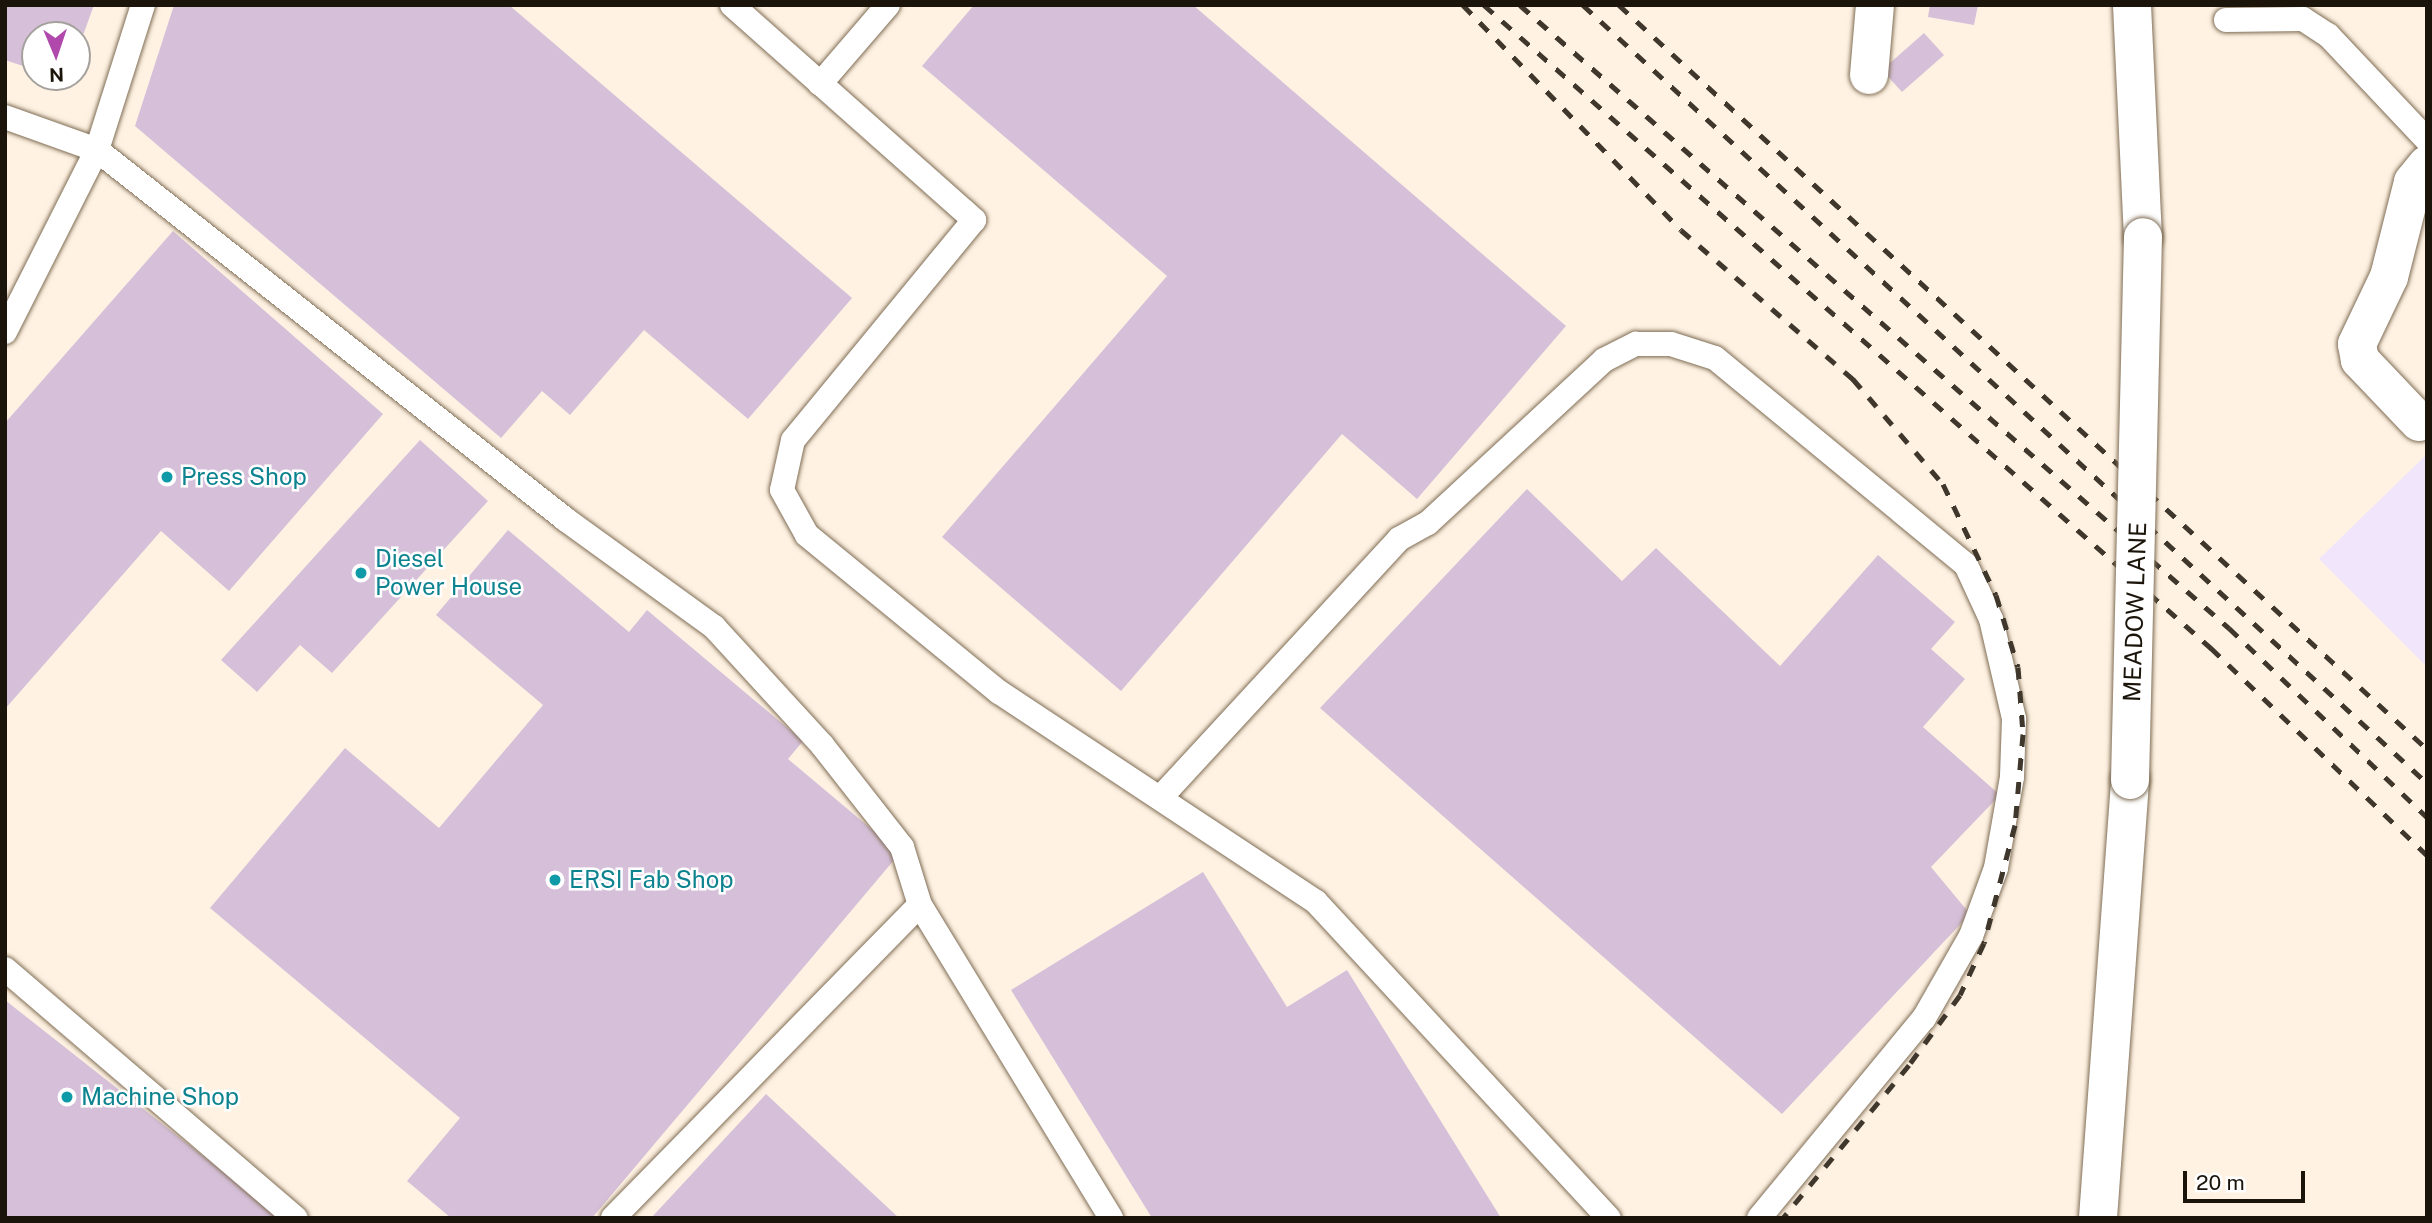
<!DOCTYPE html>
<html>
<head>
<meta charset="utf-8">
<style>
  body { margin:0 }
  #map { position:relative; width:2432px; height:1223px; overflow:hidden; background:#fff2e2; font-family:"Public Sans",sans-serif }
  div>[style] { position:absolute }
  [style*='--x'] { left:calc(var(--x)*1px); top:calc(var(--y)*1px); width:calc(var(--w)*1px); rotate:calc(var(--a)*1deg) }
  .commercial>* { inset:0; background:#f0e5fa }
  .building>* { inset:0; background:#d6c0d9 }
  .roads { filter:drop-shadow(0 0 2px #7f6d55) drop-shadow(0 0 2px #7f6d55) }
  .lane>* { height:24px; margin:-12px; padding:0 12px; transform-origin:12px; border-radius:12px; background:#fff }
  .street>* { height:38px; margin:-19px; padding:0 19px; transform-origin:19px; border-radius:19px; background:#fff }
  .secondary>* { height:38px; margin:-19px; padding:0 19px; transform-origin:19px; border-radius:19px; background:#fff }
  .rail>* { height:5px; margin-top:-2.5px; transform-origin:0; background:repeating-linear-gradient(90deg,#3f372c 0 12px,transparent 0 24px) }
  .bridges { filter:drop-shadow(0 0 2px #7f6d55) drop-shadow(0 0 2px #7f6d55) }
  .secondary-bridge>* { height:38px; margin:-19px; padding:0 19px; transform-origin:19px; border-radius:19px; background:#fff }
  .dots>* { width:19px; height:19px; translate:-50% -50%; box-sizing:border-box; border:4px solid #fff; border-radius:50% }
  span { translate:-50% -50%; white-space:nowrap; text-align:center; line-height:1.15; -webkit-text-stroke:5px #fff; paint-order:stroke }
  .culture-label { font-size:24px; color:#0d838f }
  .left { translate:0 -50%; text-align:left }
  .street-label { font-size:24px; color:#1b140a }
  .frame { position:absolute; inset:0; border:7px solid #1b140a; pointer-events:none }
  .north { position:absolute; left:21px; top:21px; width:70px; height:70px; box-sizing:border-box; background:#fff; border:2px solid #a4a19d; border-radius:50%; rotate:178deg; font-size:19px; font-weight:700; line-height:28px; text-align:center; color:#1b140a }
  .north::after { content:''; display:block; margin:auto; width:24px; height:32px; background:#b149ac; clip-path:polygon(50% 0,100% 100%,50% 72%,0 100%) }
  .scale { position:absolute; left:2183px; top:1171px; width:122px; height:32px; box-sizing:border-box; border:4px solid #1b140a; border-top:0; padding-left:9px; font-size:21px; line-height:24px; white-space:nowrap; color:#1b140a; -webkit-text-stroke:5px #fff; paint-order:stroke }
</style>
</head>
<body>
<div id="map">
  <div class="commercial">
    <div style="clip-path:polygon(2427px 454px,2427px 667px,2319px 559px)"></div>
  </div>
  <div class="building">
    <div style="clip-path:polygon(5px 5px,94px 5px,77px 52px,77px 35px,35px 35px,35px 70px,5px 60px)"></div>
    <div style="clip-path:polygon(174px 5px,509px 5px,852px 298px,748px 419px,644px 330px,570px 415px,542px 391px,501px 438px,135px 126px)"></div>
    <div style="clip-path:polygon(974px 5px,1193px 5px,1566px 326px,1417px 499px,1342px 434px,1121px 691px,942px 537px,1167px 276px,922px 66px)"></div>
    <div style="clip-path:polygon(1930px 5px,1978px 5px,1974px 25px,1928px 17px)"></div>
    <div style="clip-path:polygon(1924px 33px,1944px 55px,1902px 92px,1882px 70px)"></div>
    <div style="clip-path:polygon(173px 231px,383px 414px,229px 591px,161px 531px,5px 709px,5px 423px)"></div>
    <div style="clip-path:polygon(420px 440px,488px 501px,332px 673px,300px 645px,257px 692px,221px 660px)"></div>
    <div style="clip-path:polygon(1527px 489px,1622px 581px,1656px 548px,1780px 666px,1878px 555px,1955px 622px,1931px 649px,1965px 679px,1923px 727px,2000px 795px,1931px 867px,1970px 914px,1782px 1114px,1320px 708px)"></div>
    <div style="clip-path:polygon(508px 530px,629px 632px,647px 610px,803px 741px,788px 759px,900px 853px,592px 1218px,451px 1218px,407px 1181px,460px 1118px,210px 908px,345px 748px,439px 828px,543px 705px,436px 615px)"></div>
    <div style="clip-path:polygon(1203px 872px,1287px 1007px,1347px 970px,1501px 1218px,1152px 1218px,1011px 990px)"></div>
    <div style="clip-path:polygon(5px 1000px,250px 1193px,280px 1218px,5px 1218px)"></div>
    <div style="clip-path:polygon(766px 1094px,899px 1218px,651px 1218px)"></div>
  </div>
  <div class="roads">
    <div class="lane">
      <div style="--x:732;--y:5;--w:324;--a:41.6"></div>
      <div style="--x:974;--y:220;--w:285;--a:129.4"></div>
      <div style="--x:793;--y:440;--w:51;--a:102.4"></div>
      <div style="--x:782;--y:490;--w:51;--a:60.9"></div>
      <div style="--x:807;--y:535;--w:248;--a:39.3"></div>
      <div style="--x:999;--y:692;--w:380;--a:33.5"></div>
      <div style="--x:1316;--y:902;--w:431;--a:47.2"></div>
      <div style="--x:2226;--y:20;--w:77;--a:-0.7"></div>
      <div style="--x:2303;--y:19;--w:30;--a:33"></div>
      <div style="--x:2328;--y:35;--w:144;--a:46.7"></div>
      <div style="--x:820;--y:84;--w:104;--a:-49.3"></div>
      <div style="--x:5;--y:117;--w:98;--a:19.7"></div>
      <div style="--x:97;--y:150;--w:596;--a:38.25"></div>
      <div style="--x:565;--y:519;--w:184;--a:35.9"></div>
      <div style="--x:714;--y:627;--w:160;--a:47.5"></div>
      <div style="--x:822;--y:745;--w:130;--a:51.9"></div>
      <div style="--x:902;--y:847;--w:61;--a:72.8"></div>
      <div style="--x:920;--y:905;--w:367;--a:58.6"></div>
      <div style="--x:5;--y:332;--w:204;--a:-63.2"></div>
      <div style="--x:97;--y:150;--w:152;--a:-72.4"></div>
      <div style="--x:1161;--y:797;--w:351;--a:-47.3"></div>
      <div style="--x:1399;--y:539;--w:33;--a:-29"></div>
      <div style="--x:1428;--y:523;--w:240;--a:-42.8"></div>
      <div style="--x:1604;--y:360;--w:36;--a:-27"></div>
      <div style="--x:1636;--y:344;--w:35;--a:0"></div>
      <div style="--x:1671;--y:344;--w:46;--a:17.7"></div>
      <div style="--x:1715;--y:358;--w:325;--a:39.5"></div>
      <div style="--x:1966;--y:565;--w:60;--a:65.2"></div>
      <div style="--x:1991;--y:619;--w:103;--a:77"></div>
      <div style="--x:2014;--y:719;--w:58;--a:92"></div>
      <div style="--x:2012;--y:777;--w:92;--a:100"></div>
      <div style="--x:1996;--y:868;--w:72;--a:110.2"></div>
      <div style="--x:1971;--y:936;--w:95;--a:119.8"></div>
      <div style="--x:1924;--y:1018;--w:259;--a:129.5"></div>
      <div style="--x:5;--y:969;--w:383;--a:40.6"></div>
      <div style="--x:613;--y:1218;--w:438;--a:-45.6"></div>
    </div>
    <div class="street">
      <div style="--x:1869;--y:75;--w:70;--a:-85.1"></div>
      <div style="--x:2419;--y:422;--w:86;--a:-133.6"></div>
      <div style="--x:2360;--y:360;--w:16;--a:-101"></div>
      <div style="--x:2357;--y:344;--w:74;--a:-64.5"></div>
      <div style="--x:2389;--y:277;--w:98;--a:-75.8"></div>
      <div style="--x:2413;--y:182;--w:22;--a:-51"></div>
    </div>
    <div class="secondary">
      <div style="--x:2132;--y:5;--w:232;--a:87.3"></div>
      <div style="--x:2098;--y:1218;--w:439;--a:-85.8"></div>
    </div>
  </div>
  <div class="rail">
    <div style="--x:1463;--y:5;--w:313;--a:45.9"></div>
    <div style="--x:1681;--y:230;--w:228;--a:40.9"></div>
    <div style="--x:1853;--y:379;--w:138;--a:49.4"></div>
    <div style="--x:1943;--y:484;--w:123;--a:64.5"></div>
    <div style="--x:1996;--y:595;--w:75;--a:73"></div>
    <div style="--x:2018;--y:667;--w:67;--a:85.7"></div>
    <div style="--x:2023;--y:734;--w:91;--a:95"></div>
    <div style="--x:2015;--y:825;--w:122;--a:104.7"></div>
    <div style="--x:1984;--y:943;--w:57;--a:114.8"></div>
    <div style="--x:1960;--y:995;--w:87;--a:126.1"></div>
    <div style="--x:1909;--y:1065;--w:198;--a:129.5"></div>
    <div style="--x:1484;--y:5;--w:971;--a:41.49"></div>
    <div style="--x:2211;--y:648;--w:299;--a:43.8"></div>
    <div style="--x:1520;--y:5;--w:944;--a:41.31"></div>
    <div style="--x:2229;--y:628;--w:274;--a:43.7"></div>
    <div style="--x:1583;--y:5;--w:1148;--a:42.67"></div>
    <div style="--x:1619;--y:5;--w:1098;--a:42.64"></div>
  </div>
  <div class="bridges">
    <div class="secondary-bridge">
      <div style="--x:2130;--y:780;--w:543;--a:-88.63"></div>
    </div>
  </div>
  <div class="dots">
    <div style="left:167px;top:477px;background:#0f9aa8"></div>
    <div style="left:361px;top:573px;background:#0f9aa8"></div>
    <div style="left:555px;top:880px;background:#0f9aa8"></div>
    <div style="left:67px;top:1097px;background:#0f9aa8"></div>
  </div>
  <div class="culture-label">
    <span class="left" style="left:181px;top:477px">Press Shop</span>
    <span class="left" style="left:375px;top:573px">Diesel<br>Power House</span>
    <span class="left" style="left:569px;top:880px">ERSI Fab Shop</span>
    <span class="left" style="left:81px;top:1097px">Machine Shop</span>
  </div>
  <div class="street-label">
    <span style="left:2135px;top:612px;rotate:-88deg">MEADOW LANE</span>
  </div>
  <div class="frame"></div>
  <div class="north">N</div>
  <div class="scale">20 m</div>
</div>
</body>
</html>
